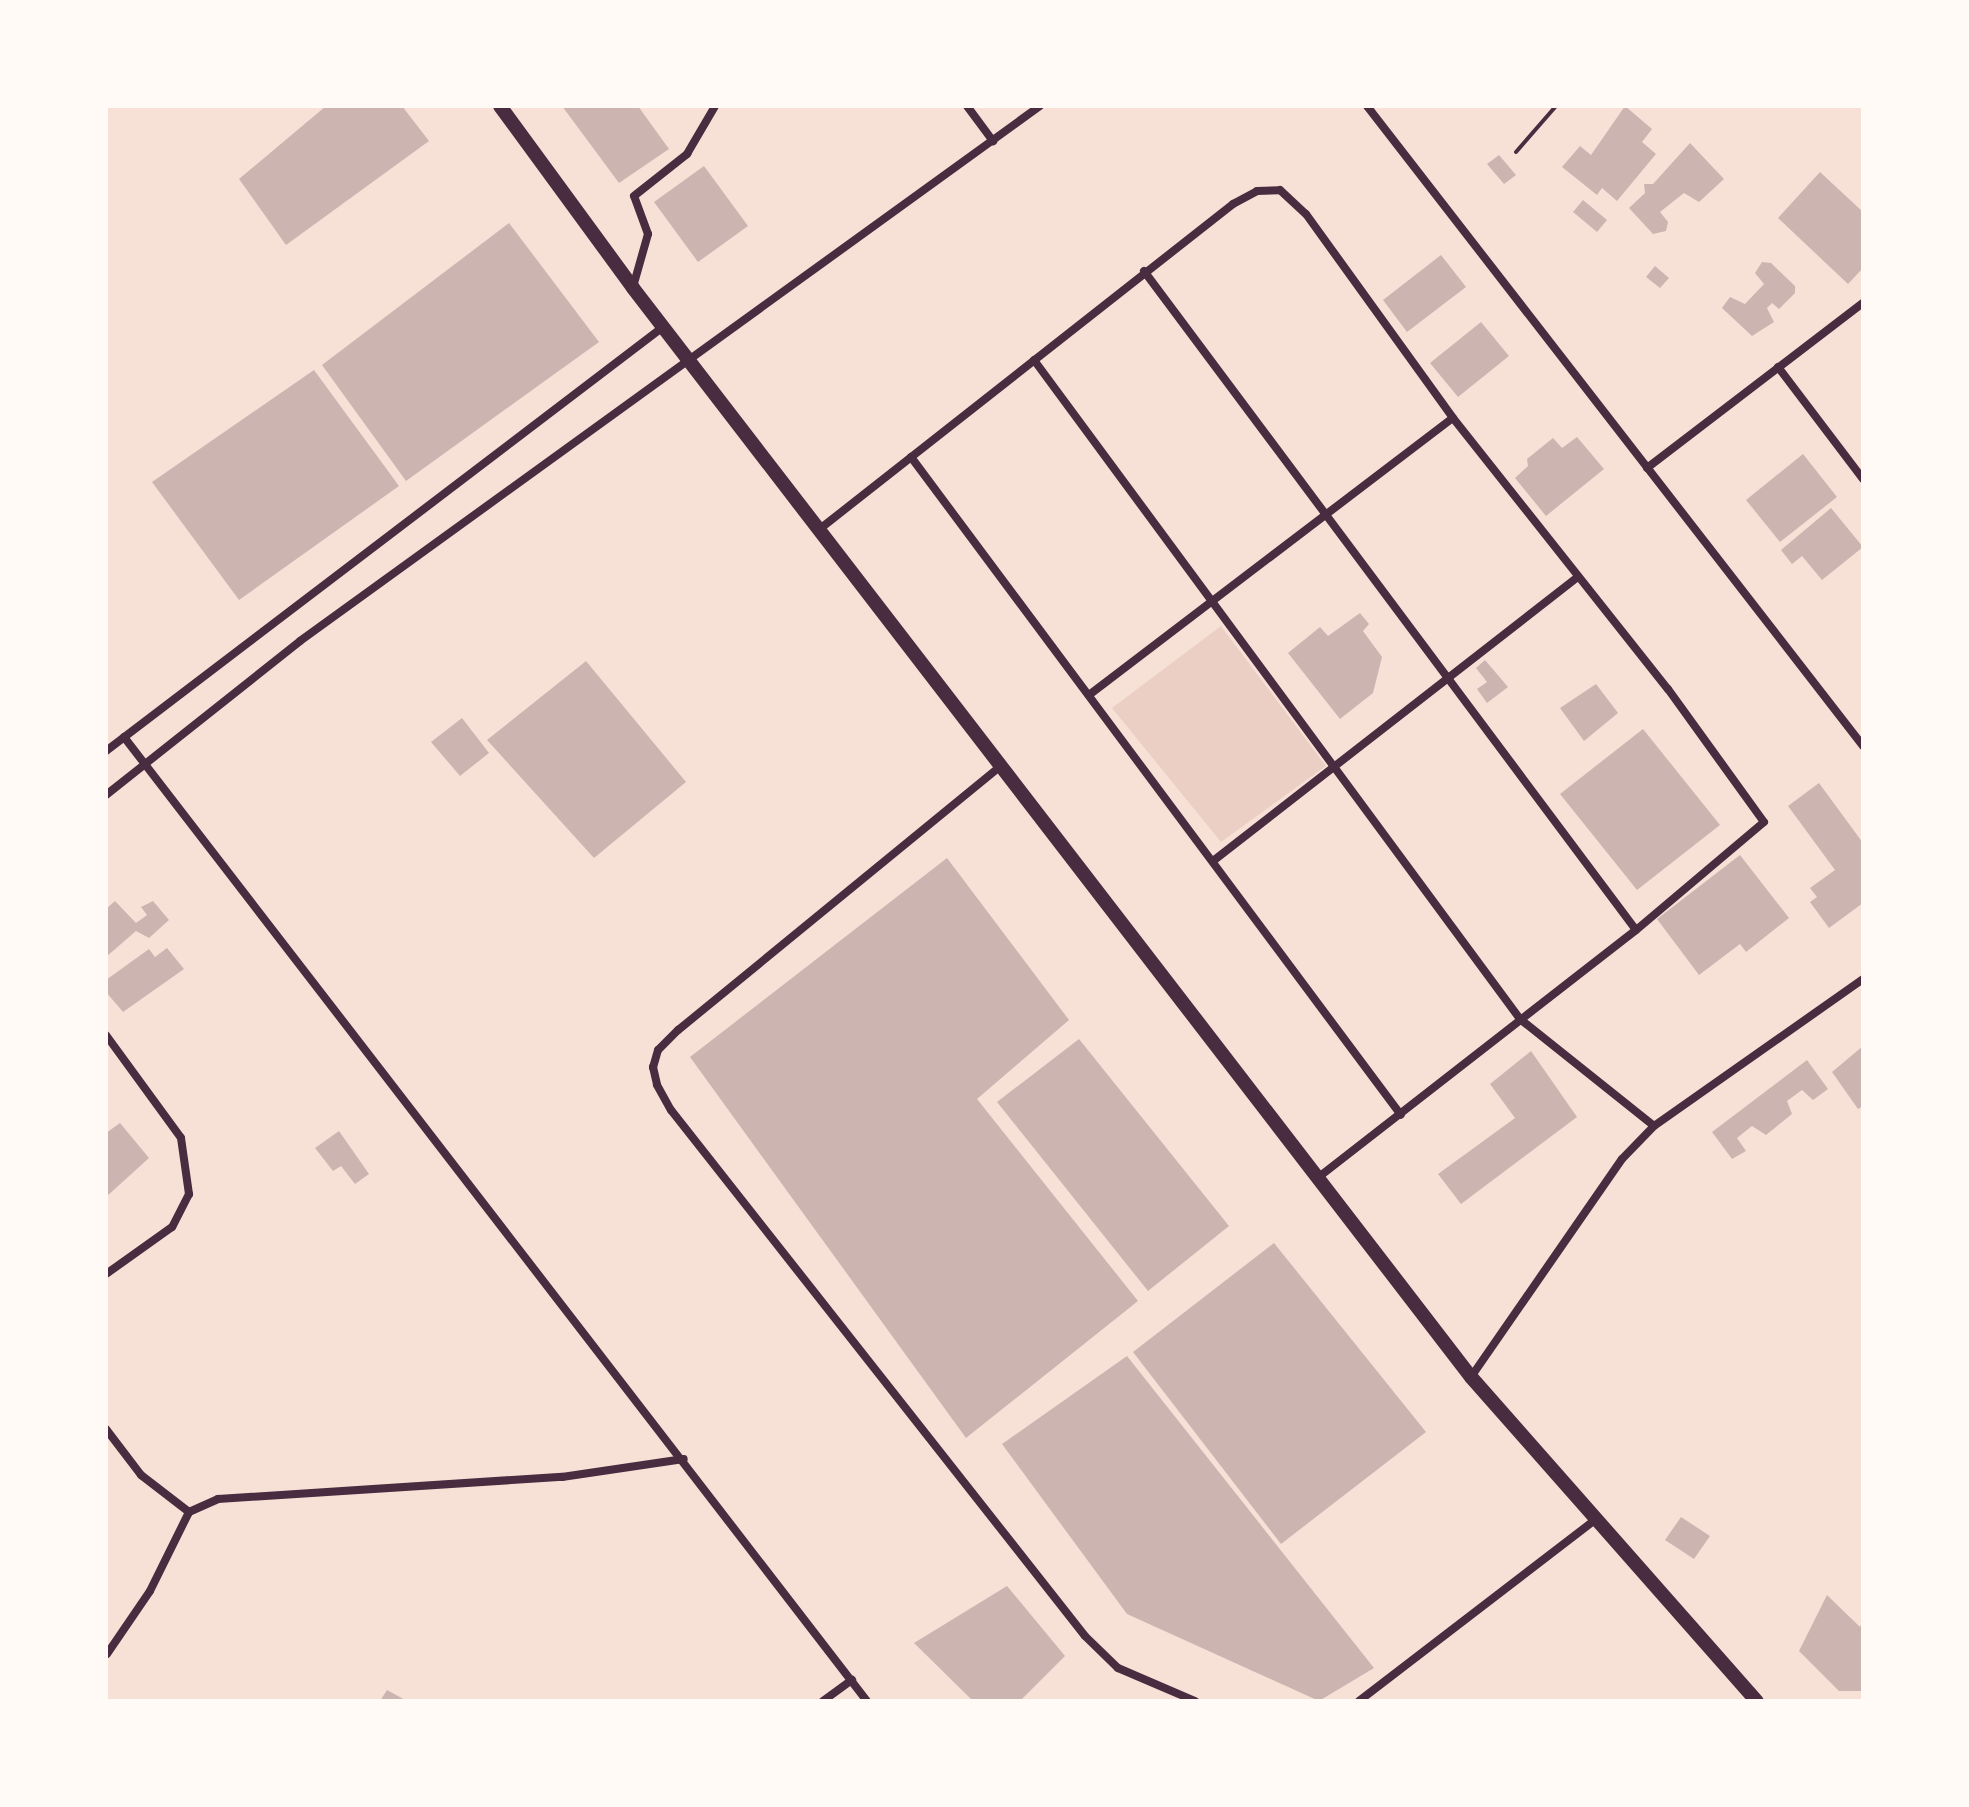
<!DOCTYPE html>
<html>
<head>
<meta charset="utf-8">
<style>
  body { margin:0 }
  #map { position:relative; width:1969px; height:1807px; overflow:hidden; background:#f7e1d7; font-family:"Libre Baskerville",serif }
  div>[style] { position:absolute }
  [style*='--x'] { left:calc(var(--x)*1px); top:calc(var(--y)*1px); width:calc(var(--w)*1px); rotate:calc(var(--a)*1deg) }
  .green>* { inset:0; background:#ebcfc5 }
  .building>* { inset:0; background:#ccb4b1 }
  .path>* { height:4px; margin:-2px; padding:0 2px; transform-origin:2px; border-radius:2px; background:#4a2c40 }
  .minor>* { height:8px; margin:-4px; padding:0 4px; transform-origin:4px; border-radius:4px; background:#4a2c40 }
  .tertiary>* { height:14px; margin:-7px; padding:0 7px; transform-origin:7px; border-radius:7px; background:#4a2c40 }
  span { translate:-50% -50%; white-space:nowrap; text-align:center; line-height:1.15; -webkit-text-stroke:6px #fffaf5; paint-order:stroke }
  .frame { position:absolute; inset:0; border:108px solid #fffaf5; pointer-events:none }
</style>
</head>
<body>
<div id="map">
  <div class="green">
    <div style="clip-path:polygon(1221px 626px,1326px 766px,1221px 842px,1112px 708px)"></div>
  </div>
  <div class="building">
    <div style="clip-path:polygon(326px 106px,402px 106px,429px 141px,286px 245px,239px 179px)"></div>
    <div style="clip-path:polygon(562px 106px,638px 106px,669px 149px,619px 183px)"></div>
    <div style="clip-path:polygon(1625px 106px,1652px 129px,1642px 142px,1656px 154px,1617px 201px,1602px 188px,1597px 195px,1562px 167px,1580px 146px,1591px 155px)"></div>
    <div style="clip-path:polygon(1690px 143px,1724px 179px,1699px 202px,1684px 193px,1660px 212px,1668px 222px,1666px 231px,1653px 234px,1629px 208px,1645px 193px,1644px 184px,1653px 184px)"></div>
    <div style="clip-path:polygon(1499px 155px,1516px 175px,1504px 184px,1487px 164px)"></div>
    <div style="clip-path:polygon(704px 166px,748px 226px,698px 262px,654px 202px)"></div>
    <div style="clip-path:polygon(1820px 172px,1863px 212px,1863px 268px,1848px 284px,1778px 218px)"></div>
    <div style="clip-path:polygon(1583px 200px,1607px 220px,1597px 232px,1573px 212px)"></div>
    <div style="clip-path:polygon(509px 223px,599px 342px,406px 481px,322px 365px)"></div>
    <div style="clip-path:polygon(1441px 255px,1466px 287px,1407px 332px,1383px 300px)"></div>
    <div style="clip-path:polygon(1762px 262px,1771px 263px,1795px 286px,1795px 293px,1779px 309px,1772px 303px,1767px 308px,1774px 322px,1752px 336px,1722px 308px,1730px 297px,1745px 304px,1764px 284px,1755px 273px)"></div>
    <div style="clip-path:polygon(1655px 266px,1669px 278px,1660px 288px,1646px 277px)"></div>
    <div style="clip-path:polygon(1481px 322px,1509px 356px,1458px 397px,1430px 363px)"></div>
    <div style="clip-path:polygon(314px 370px,399px 486px,239px 600px,152px 482px)"></div>
    <div style="clip-path:polygon(1577px 437px,1604px 469px,1546px 516px,1515px 478px,1528px 466px,1527px 459px,1553px 438px,1562px 448px)"></div>
    <div style="clip-path:polygon(1803px 454px,1837px 497px,1780px 542px,1746px 500px)"></div>
    <div style="clip-path:polygon(1831px 508px,1863px 547px,1822px 580px,1802px 556px,1792px 564px,1781px 550px)"></div>
    <div style="clip-path:polygon(1360px 613px,1369px 624px,1363px 631px,1382px 657px,1373px 693px,1340px 719px,1288px 653px,1320px 627px,1328px 636px)"></div>
    <div style="clip-path:polygon(1485px 660px,1508px 687px,1487px 703px,1477px 689px,1487px 682px,1476px 668px)"></div>
    <div style="clip-path:polygon(586px 661px,686px 782px,594px 858px,487px 740px)"></div>
    <div style="clip-path:polygon(1596px 684px,1618px 713px,1584px 741px,1560px 708px)"></div>
    <div style="clip-path:polygon(462px 718px,489px 753px,460px 776px,431px 742px)"></div>
    <div style="clip-path:polygon(1643px 729px,1720px 825px,1637px 890px,1560px 794px)"></div>
    <div style="clip-path:polygon(1819px 783px,1863px 843px,1863px 903px,1829px 928px,1810px 902px,1817px 897px,1810px 888px,1835px 870px,1788px 806px)"></div>
    <div style="clip-path:polygon(1740px 855px,1789px 918px,1746px 952px,1740px 944px,1699px 975px,1657px 919px)"></div>
    <div style="clip-path:polygon(947px 858px,1069px 1020px,977px 1099px,1138px 1301px,966px 1438px,690px 1057px)"></div>
    <div style="clip-path:polygon(115px 901px,136px 923px,147px 915px,141px 907px,153px 901px,169px 920px,149px 938px,136px 931px,106px 957px,106px 909px)"></div>
    <div style="clip-path:polygon(167px 948px,184px 969px,123px 1012px,106px 992px,106px 980px,149px 949px,155px 957px)"></div>
    <div style="clip-path:polygon(1079px 1039px,1229px 1226px,1148px 1291px,997px 1102px)"></div>
    <div style="clip-path:polygon(1863px 1046px,1863px 1106px,1858px 1109px,1832px 1072px)"></div>
    <div style="clip-path:polygon(1531px 1051px,1577px 1117px,1461px 1204px,1438px 1174px,1515px 1118px,1490px 1084px)"></div>
    <div style="clip-path:polygon(1807px 1060px,1828px 1089px,1813px 1100px,1802px 1090px,1787px 1101px,1792px 1114px,1766px 1135px,1752px 1126px,1737px 1138px,1746px 1151px,1732px 1159px,1712px 1132px)"></div>
    <div style="clip-path:polygon(120px 1123px,149px 1158px,106px 1197px,106px 1133px)"></div>
    <div style="clip-path:polygon(339px 1131px,369px 1174px,355px 1184px,341px 1166px,333px 1171px,315px 1148px)"></div>
    <div style="clip-path:polygon(1274px 1243px,1426px 1432px,1281px 1544px,1133px 1352px)"></div>
    <div style="clip-path:polygon(1127px 1356px,1374px 1668px,1319px 1701px,1127px 1614px,1002px 1444px)"></div>
    <div style="clip-path:polygon(1681px 1517px,1710px 1536px,1694px 1559px,1665px 1540px)"></div>
    <div style="clip-path:polygon(1007px 1586px,1065px 1656px,1020px 1701px,973px 1701px,914px 1643px)"></div>
    <div style="clip-path:polygon(1827px 1595px,1860px 1627px,1863px 1619px,1863px 1691px,1839px 1691px,1799px 1651px)"></div>
    <div style="clip-path:polygon(387px 1690px,407px 1701px,380px 1701px)"></div>
  </div>
  <div class="path">
    <div style="--x:1516;--y:152;--w:61;--a:-49"></div>
  </div>
  <div class="minor">
    <div style="--x:967;--y:106;--w:44;--a:53.4"></div>
    <div style="--x:1367;--y:106;--w:810;--a:52.22"></div>
    <div style="--x:1144;--y:271;--w:822;--a:53.26"></div>
    <div style="--x:633;--y:287;--w:55;--a:-74.2"></div>
    <div style="--x:648;--y:234;--w:40;--a:-110.2"></div>
    <div style="--x:634;--y:196;--w:68;--a:-38.4"></div>
    <div style="--x:687;--y:154;--w:56;--a:-59.7"></div>
    <div style="--x:1034;--y:360;--w:819;--a:53.59"></div>
    <div style="--x:1520;--y:1019;--w:171;--a:38.6"></div>
    <div style="--x:1778;--y:367;--w:141;--a:52.8"></div>
    <div style="--x:911;--y:457;--w:820;--a:53.33"></div>
    <div style="--x:1647;--y:468;--w:272;--a:-37.4"></div>
    <div style="--x:821;--y:528;--w:524;--a:-38.18"></div>
    <div style="--x:1233;--y:204;--w:27;--a:-28"></div>
    <div style="--x:1257;--y:191;--w:23;--a:-2"></div>
    <div style="--x:1280;--y:190;--w:35;--a:43"></div>
    <div style="--x:1306;--y:214;--w:251;--a:54.2"></div>
    <div style="--x:1453;--y:418;--w:346;--a:51.6"></div>
    <div style="--x:1668;--y:689;--w:164;--a:54.2"></div>
    <div style="--x:1764;--y:822;--w:167;--a:139.8"></div>
    <div style="--x:1636;--y:930;--w:403;--a:142.1"></div>
    <div style="--x:1089;--y:695;--w:457;--a:-37.3"></div>
    <div style="--x:124;--y:737;--w:1217;--a:52.38"></div>
    <div style="--x:106;--y:751;--w:700;--a:-37.28"></div>
    <div style="--x:1002;--y:765;--w:419;--a:140.7"></div>
    <div style="--x:678;--y:1030;--w:28;--a:135"></div>
    <div style="--x:658;--y:1050;--w:18;--a:106"></div>
    <div style="--x:653;--y:1067;--w:18;--a:77"></div>
    <div style="--x:657;--y:1085;--w:29;--a:61"></div>
    <div style="--x:671;--y:1110;--w:669;--a:51.79"></div>
    <div style="--x:1085;--y:1636;--w:46;--a:44.1"></div>
    <div style="--x:1118;--y:1668;--w:84;--a:23.2"></div>
    <div style="--x:106;--y:795;--w:248;--a:-38.4"></div>
    <div style="--x:300;--y:641;--w:913;--a:-35.87"></div>
    <div style="--x:1213;--y:861;--w:462;--a:-37.9"></div>
    <div style="--x:106;--y:1035;--w:127;--a:53.9"></div>
    <div style="--x:181;--y:1138;--w:57;--a:81.9"></div>
    <div style="--x:189;--y:1194;--w:37;--a:117"></div>
    <div style="--x:172;--y:1227;--w:81;--a:144.5"></div>
    <div style="--x:1471;--y:1377;--w:265;--a:-55.3"></div>
    <div style="--x:1622;--y:1159;--w:46;--a:-45.9"></div>
    <div style="--x:1654;--y:1126;--w:256;--a:-35.1"></div>
    <div style="--x:106;--y:1429;--w:58;--a:52.7"></div>
    <div style="--x:141;--y:1475;--w:61;--a:37.6"></div>
    <div style="--x:107;--y:1654;--w:76;--a:-55.7"></div>
    <div style="--x:150;--y:1591;--w:88;--a:-63.7"></div>
    <div style="--x:189;--y:1512;--w:32;--a:-24"></div>
    <div style="--x:218;--y:1499;--w:345;--a:-3.7"></div>
    <div style="--x:562;--y:1477;--w:123;--a:-8.4"></div>
    <div style="--x:823;--y:1701;--w:36;--a:-36"></div>
    <div style="--x:1359;--y:1701;--w:299;--a:-37.5"></div>
  </div>
  <div class="tertiary">
    <div style="--x:500;--y:106;--w:225;--a:53.8"></div>
    <div style="--x:633;--y:288;--w:1374;--a:52.42"></div>
    <div style="--x:1471;--y:1377;--w:432;--a:48.6"></div>
  </div>
  <div class="frame"></div>
</div>
</body>
</html>
